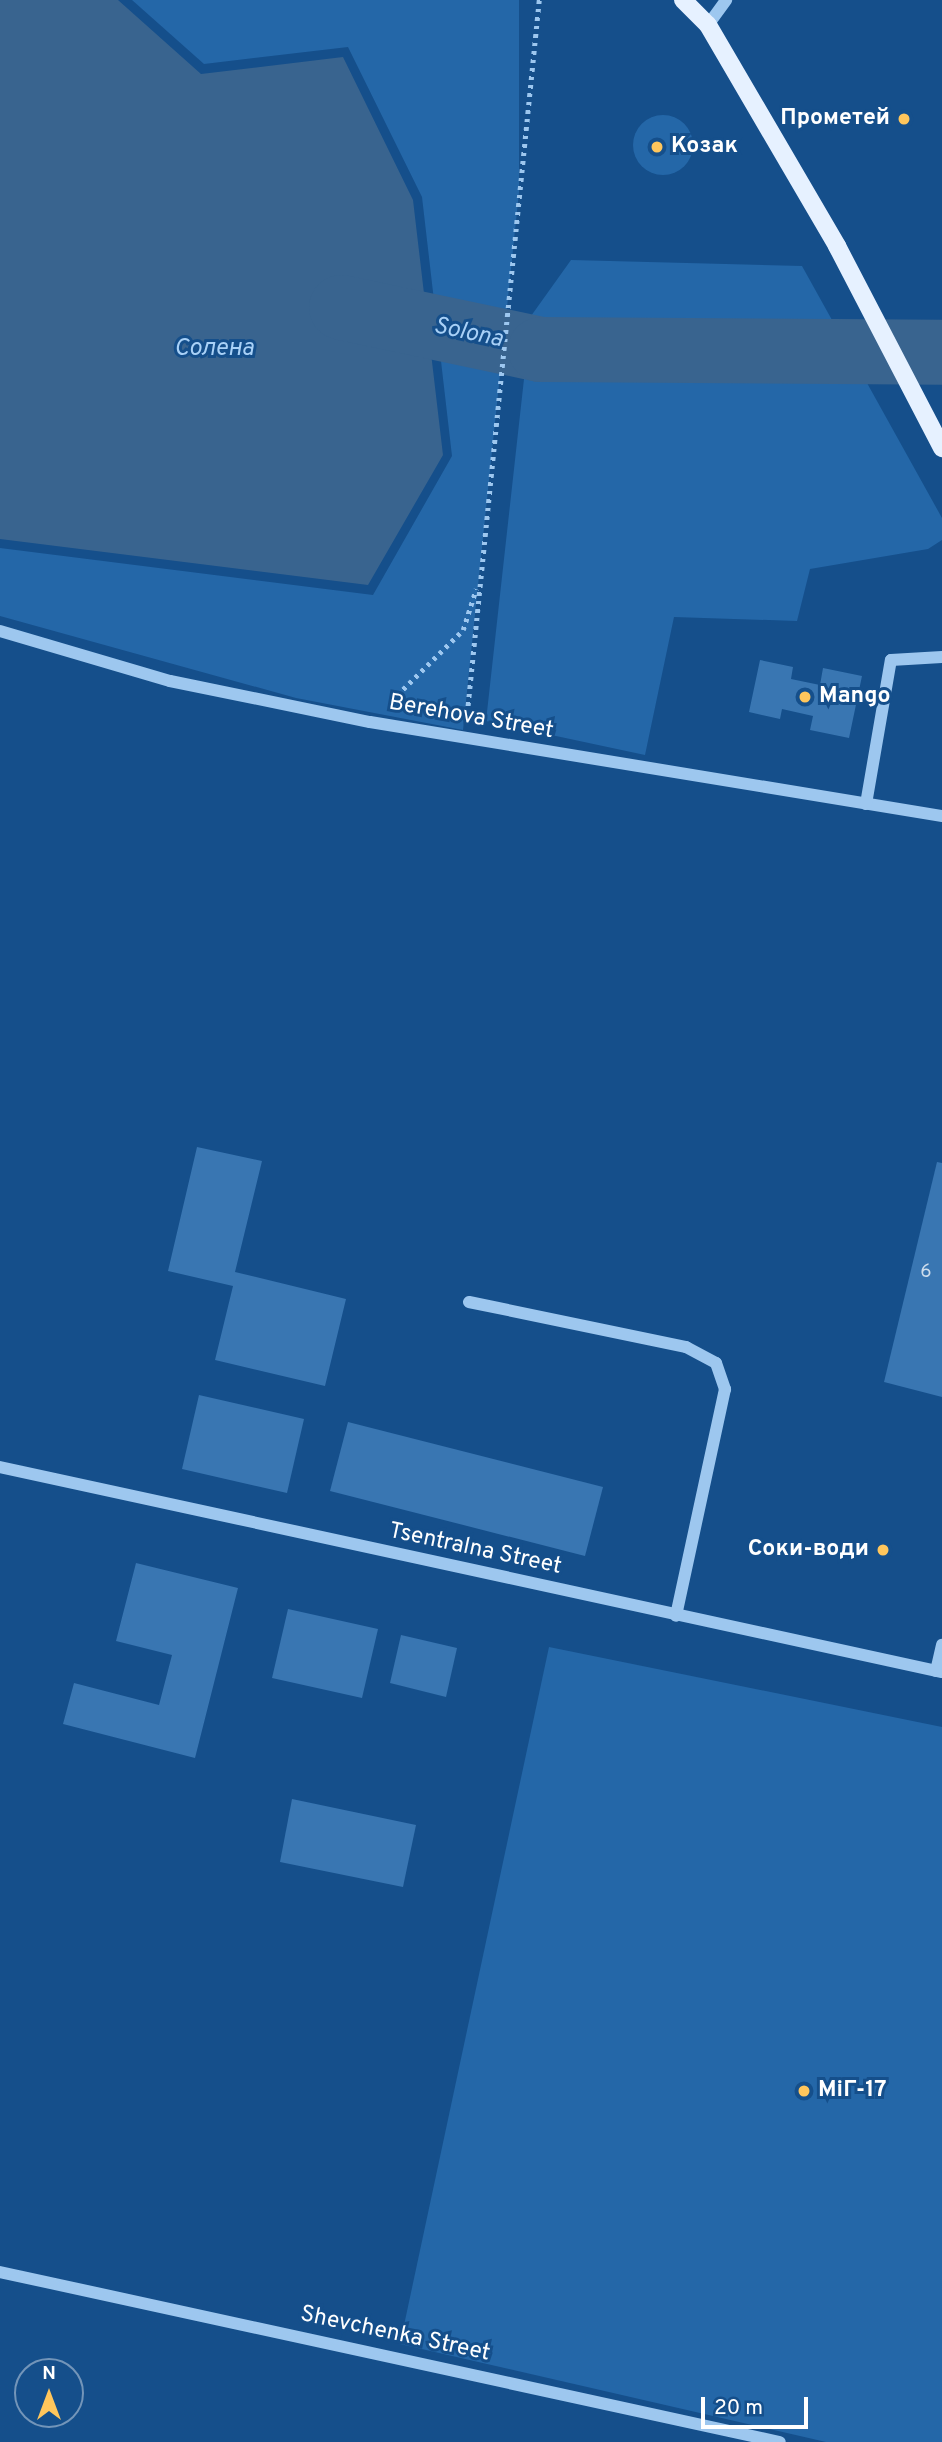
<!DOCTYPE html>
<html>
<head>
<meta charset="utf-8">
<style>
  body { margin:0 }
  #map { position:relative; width:942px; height:2442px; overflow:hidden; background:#154f8b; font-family:Overpass,sans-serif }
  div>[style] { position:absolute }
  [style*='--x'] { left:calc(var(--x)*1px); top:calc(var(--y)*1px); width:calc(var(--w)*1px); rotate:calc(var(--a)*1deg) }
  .green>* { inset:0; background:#2467a8 }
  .round { border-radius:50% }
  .water>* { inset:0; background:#39648f }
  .river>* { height:65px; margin:-32.5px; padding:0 32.5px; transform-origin:32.5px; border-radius:32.5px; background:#39648f }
  .building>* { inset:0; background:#3976b2 }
  .path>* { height:4.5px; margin-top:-2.25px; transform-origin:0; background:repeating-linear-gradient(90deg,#9dc7ef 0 3.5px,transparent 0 8.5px) }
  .minor>* { height:12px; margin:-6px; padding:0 6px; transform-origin:6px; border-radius:6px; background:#9dc7ef }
  .major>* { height:18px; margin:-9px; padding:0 9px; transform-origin:9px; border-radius:9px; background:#e6f1ff }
  .dots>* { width:19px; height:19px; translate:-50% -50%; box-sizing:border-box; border:4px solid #154f8b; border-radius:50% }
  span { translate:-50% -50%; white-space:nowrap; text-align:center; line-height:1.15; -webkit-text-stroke:6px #154f8b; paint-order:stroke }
  .number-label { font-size:19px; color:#ceddec }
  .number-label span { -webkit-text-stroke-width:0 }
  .poi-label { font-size:23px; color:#fff; font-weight:700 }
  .right { translate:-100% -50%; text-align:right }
  .left { translate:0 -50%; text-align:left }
  .street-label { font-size:23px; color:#fff }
  .water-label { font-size:24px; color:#a9d1f7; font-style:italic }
  .north { position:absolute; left:14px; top:2358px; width:70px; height:70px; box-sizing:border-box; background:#154f8b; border:2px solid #7395b9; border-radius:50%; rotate:0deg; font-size:19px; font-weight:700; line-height:28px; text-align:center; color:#fff }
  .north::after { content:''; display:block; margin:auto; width:24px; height:32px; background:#ffc65c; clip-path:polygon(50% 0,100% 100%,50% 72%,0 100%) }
  .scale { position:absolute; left:701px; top:2397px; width:107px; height:32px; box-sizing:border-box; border:4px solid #fff; border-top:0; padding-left:9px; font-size:21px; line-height:24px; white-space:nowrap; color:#fff; -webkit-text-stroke:5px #154f8b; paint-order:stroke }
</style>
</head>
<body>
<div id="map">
  <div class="green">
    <div style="clip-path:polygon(132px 0,519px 0,519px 192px,463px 730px,296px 698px,0 616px,0 548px,373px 595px,452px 456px,422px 197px,348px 47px,204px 64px)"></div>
    <div class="round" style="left:633px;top:115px;width:60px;height:60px"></div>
    <div style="clip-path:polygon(571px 260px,802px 266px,942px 518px,942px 540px,928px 549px,810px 569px,797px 621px,674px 617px,645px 755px,486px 721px,531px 316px)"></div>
    <div style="clip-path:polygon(549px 1647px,942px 1727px,942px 2442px,826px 2442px,400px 2344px)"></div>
  </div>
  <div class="water">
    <div style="clip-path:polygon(0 0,118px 0,201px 74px,343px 57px,413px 200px,443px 455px,368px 585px,0 539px)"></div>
  </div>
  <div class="river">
    <div style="--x:341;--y:307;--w:203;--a:11.9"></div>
    <div style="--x:540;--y:349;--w:402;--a:0.4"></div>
  </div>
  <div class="building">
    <div style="clip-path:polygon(760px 660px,793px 667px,791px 679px,820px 685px,823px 668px,862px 676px,849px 738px,810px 730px,813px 716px,782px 709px,780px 719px,749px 712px)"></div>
    <div style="clip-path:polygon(197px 1147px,262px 1161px,235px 1272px,346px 1299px,325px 1386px,215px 1360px,233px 1286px,168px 1271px)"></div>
    <div style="clip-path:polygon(937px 1162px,942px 1163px,942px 1397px,884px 1382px)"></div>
    <div style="clip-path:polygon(199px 1395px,304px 1419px,287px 1493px,182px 1469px)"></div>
    <div style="clip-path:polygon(348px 1422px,603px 1487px,585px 1556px,330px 1491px)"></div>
    <div style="clip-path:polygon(136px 1563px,238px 1588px,195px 1758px,63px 1724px,74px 1683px,159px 1705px,172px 1655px,116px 1641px)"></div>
    <div style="clip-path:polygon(288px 1609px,378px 1629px,362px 1698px,272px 1678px)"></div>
    <div style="clip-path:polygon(401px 1635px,457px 1648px,446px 1697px,390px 1683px)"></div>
    <div style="clip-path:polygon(292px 1799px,416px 1825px,403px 1887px,280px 1862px)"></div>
  </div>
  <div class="path">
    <div style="--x:391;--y:701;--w:101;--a:-44.6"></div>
    <div style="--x:463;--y:630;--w:43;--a:-72.4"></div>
    <div style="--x:467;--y:714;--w:718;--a:-84.24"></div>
  </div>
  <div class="minor">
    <div style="--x:708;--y:25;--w:31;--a:-54"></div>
    <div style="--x:0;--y:631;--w:177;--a:16.4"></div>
    <div style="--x:170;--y:681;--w:204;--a:11.6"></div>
    <div style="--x:370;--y:722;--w:580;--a:9.33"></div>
    <div style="--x:866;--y:804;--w:146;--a:-80.2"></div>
    <div style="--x:891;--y:660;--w:51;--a:-3.4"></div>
    <div style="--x:469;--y:1302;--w:222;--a:11.7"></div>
    <div style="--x:686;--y:1347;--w:34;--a:28"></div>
    <div style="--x:716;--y:1363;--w:28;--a:71"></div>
    <div style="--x:725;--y:1389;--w:232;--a:102.2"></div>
    <div style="--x:0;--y:1467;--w:964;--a:12.28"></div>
    <div style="--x:936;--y:1671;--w:27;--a:-77"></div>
    <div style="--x:0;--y:2272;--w:798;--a:12.3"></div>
  </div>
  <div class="major">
    <div style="--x:683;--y:0;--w:35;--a:45"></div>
    <div style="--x:708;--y:25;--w:256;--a:59.7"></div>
    <div style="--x:837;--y:246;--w:228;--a:62.5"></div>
  </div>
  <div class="dots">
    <div style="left:904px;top:119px;background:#ffc65c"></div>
    <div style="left:657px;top:147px;background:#ffc65c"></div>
    <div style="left:805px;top:697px;background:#ffc65c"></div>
    <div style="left:883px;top:1550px;background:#ffc65c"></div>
    <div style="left:804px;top:2091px;background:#ffc65c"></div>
  </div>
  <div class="number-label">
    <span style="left:926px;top:1273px">6</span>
  </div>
  <div class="poi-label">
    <span class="right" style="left:890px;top:119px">Прометей</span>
    <span class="left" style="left:671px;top:147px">Козак</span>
    <span class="left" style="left:819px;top:697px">Mango</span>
    <span class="right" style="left:869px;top:1550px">Соки-води</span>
    <span class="left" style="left:818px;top:2091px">МіГ-17</span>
  </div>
  <div class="street-label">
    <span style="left:471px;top:718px;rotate:10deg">Berehova Street</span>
    <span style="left:475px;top:1550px;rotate:12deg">Tsentralna Street</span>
    <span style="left:395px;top:2335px;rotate:12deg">Shevchenka Street</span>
  </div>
  <div class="water-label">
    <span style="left:468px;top:334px;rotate:12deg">Solona</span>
    <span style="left:214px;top:350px">Солена</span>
  </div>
  <div class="north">N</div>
  <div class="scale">20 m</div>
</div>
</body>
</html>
